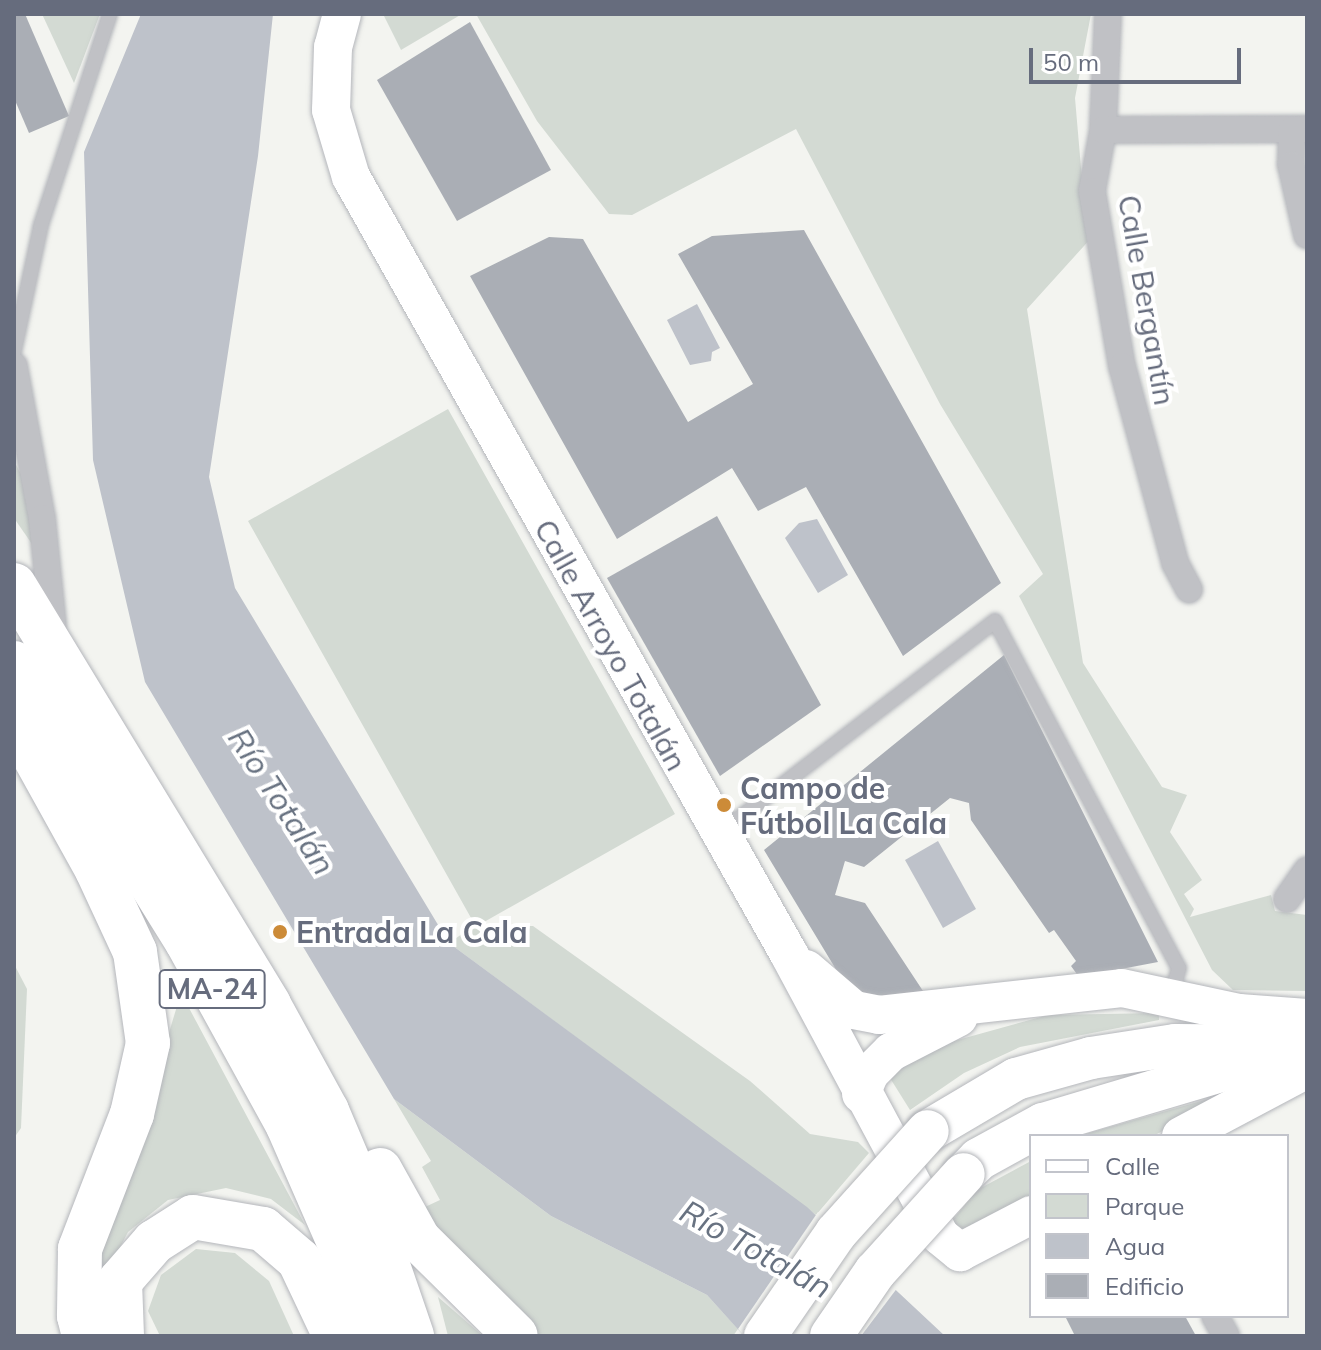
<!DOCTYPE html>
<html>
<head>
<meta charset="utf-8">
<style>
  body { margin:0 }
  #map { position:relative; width:1321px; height:1350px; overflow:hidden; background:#f3f4f0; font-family:Mulish,sans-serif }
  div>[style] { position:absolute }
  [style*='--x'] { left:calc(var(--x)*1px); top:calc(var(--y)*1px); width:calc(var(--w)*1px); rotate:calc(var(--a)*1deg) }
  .green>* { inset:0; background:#d3dad3 }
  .water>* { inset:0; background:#bec2ca }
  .pier>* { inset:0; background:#f3f4f0 }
  .building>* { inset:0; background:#aaaeb5 }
  .roads { filter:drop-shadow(0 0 2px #b4b6bb) drop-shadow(0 0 2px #b4b6bb) }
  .lane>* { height:14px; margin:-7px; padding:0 7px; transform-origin:7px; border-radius:7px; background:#c0c1c5 }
  .street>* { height:26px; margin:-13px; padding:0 13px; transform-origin:13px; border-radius:13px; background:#c0c1c5 }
  .secondary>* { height:38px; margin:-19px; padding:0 19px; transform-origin:19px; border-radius:19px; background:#fff }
  .primary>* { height:42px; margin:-21px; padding:0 21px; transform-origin:21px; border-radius:21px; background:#fff }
  .highway>* { height:44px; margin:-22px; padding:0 22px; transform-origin:22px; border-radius:22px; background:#fff }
  .bridges { filter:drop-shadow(0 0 2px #b3b5b9) drop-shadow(0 0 2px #b3b5b9) }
  .primary-bridge>* { height:42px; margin:-21px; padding:0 21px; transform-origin:21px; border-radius:21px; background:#fff }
  .dots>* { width:22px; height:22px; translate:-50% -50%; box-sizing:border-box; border:4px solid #fff; border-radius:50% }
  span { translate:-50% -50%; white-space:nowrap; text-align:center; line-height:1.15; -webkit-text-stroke:8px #fff; paint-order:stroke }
  .shield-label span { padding:2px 6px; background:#fff; border:2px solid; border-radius:6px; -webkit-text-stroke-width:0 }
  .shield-label { font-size:28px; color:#666c7d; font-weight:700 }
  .street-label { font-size:30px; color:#666c7d }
  .poi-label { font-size:30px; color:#666c7d; font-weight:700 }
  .left { translate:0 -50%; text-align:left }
  .water-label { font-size:32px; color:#687281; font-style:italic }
  .frame { position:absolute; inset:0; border:16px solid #666c7d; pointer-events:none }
  .legend { position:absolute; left:1029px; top:1134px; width:260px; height:184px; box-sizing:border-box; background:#fff; border:2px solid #c2c4cb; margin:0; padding:10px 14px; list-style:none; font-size:24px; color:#666c7d }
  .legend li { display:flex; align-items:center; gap:16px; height:40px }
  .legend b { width:40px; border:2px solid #c2c4cb }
  .scale { position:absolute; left:1029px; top:48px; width:212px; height:36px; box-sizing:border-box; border:4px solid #666c7d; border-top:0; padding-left:10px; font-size:24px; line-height:28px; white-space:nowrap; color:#666c7d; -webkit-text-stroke:6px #fff; paint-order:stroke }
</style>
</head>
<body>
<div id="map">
  <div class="green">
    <div style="clip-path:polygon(42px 14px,100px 14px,74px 83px)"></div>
    <div style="clip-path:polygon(383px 14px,462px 14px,401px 50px)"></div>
    <div style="clip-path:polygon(476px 14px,1091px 14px,1075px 98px,1083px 191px,1093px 236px,1027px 309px,1083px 663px,1162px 787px,1187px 795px,1170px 832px,1202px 880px,1184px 894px,1194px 909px,1190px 917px,1271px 895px,1275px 911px,1307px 915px,1307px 991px,1233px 990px,1212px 970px,1019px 596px,1043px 574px,940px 404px,796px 129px,632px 215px,609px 214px,537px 121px)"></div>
    <div style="clip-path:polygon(448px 409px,675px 814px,477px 926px,533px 926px,750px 1081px,810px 1134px,858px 1142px,869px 1153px,816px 1215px,449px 943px,475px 925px,248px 521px)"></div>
    <div style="clip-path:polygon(14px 461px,22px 476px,34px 547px,14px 518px)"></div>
    <div style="clip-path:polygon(14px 964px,27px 989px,21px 1128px,14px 1138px)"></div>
    <div style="clip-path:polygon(181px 993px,305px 1225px,271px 1199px,226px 1188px,168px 1200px,128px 1232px,101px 1284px,100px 1260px)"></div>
    <div style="clip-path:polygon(1159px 1013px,1159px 1020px,1020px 1047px,964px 1073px,910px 1110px,890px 1078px,900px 1056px,1048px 1015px)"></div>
    <div style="clip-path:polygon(1247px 1088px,1153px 1136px,1078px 1136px)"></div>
    <div style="clip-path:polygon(394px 1099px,551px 1216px,707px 1295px,738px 1329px,733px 1336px,530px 1336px,412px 1213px,440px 1200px,422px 1167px,431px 1161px)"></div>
    <div style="clip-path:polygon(1031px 1161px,1031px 1198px,967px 1231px,951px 1222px,977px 1190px)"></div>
    <div style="clip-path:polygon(196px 1249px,235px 1253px,269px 1281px,294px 1336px,160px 1336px,148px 1311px,161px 1275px)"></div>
    <div style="clip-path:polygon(438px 1297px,483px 1336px,448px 1336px)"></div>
  </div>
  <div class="water">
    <div style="clip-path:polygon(141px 14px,273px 14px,258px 156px,209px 477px,235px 588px,449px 943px,807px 1207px,945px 1336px,744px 1336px,707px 1295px,551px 1216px,394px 1099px,145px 682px,93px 460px,84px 152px)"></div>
    <div style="clip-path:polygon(697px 304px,720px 348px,712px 352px,711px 361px,690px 365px,667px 320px)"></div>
    <div style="clip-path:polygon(817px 519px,848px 575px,818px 593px,785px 538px,799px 523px)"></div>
    <div style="clip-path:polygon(938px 841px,976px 909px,943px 928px,905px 860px)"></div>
  </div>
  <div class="pier">
    <div style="clip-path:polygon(818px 1212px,898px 1287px,861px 1336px,744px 1336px,738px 1329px)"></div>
  </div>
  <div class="building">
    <div style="clip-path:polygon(14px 14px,25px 14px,69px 116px,29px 133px,14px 98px)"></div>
    <div style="clip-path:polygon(470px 22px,551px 170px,457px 221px,377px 80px)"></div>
    <div style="clip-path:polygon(804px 230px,1001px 583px,903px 656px,806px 487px,758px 511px,732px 468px,617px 539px,470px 276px,549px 237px,583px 239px,688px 422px,753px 384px,678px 254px,712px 236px)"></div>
    <div style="clip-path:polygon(717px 516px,821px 705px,720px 776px,607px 578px)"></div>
    <div style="clip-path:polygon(1004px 655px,1158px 962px,1079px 977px,1071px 966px,1076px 961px,1054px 930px,1049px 933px,971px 820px,969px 803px,950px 798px,864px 867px,845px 861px,835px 895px,865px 903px,923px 991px,855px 1001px,764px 850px)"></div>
    <div style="clip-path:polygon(1065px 1316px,1185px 1316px,1196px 1336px,1075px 1336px)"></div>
  </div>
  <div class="roads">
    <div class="lane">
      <div style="--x:14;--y:351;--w:129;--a:-77.9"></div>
      <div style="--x:41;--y:225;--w:222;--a:-71.9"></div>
      <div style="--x:721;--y:832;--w:346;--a:-37.6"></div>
      <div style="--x:995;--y:621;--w:393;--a:62.1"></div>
      <div style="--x:1179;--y:968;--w:29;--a:106"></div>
    </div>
    <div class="street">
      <div style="--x:1108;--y:14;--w:116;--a:92.5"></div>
      <div style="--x:1103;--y:130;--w:62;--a:100.2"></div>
      <div style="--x:1092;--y:191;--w:178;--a:80.3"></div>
      <div style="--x:1122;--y:366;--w:204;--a:74.9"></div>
      <div style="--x:1175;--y:563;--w:30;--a:62"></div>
      <div style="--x:1103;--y:130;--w:204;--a:-0.3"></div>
      <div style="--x:1292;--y:130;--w:35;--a:92"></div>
      <div style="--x:1291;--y:165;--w:72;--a:77.1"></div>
      <div style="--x:14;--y:366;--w:155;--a:79.6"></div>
      <div style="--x:42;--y:518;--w:120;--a:84.2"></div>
      <div style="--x:1287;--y:899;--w:35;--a:-55"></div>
      <div style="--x:1215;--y:1316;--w:23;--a:61"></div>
    </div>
    <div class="secondary">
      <div style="--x:342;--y:14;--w:34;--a:105"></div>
      <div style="--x:333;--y:47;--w:63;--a:91.8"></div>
      <div style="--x:331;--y:110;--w:70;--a:73.4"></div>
      <div style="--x:351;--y:177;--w:892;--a:60.59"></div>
      <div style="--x:789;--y:954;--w:320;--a:61.8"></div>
      <div style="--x:940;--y:1236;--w:26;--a:39"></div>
      <div style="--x:960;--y:1252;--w:80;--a:-27.5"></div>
      <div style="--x:806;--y:969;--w:63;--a:40.5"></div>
      <div style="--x:854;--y:1010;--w:25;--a:11"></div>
      <div style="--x:879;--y:1015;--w:244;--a:-6.3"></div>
      <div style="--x:1122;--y:988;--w:120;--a:12.1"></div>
      <div style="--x:1239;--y:1013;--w:68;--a:4.2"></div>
      <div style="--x:861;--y:1094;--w:23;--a:-67"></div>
      <div style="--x:870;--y:1073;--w:30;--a:-45"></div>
      <div style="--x:891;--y:1052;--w:76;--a:-27.2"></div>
      <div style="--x:1181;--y:1136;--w:143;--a:-28"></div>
    </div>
    <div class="primary">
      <div style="--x:928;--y:1131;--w:102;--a:-30.6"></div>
      <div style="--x:1016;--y:1079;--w:78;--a:-15.6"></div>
      <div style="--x:1091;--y:1058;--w:85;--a:-8.8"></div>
      <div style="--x:1175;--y:1045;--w:125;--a:0.5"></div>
      <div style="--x:964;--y:1174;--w:21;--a:-45"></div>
      <div style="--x:979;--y:1159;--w:73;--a:-28.7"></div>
      <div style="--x:1043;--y:1124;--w:231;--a:-16.6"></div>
    </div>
    <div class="highway">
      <div style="--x:14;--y:585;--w:491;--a:58.7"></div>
      <div style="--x:269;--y:1005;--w:121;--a:61.3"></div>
      <div style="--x:327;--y:1111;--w:111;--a:67.1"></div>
      <div style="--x:370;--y:1213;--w:130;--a:71.1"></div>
      <div style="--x:14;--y:663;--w:328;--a:58.2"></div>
      <div style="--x:187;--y:942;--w:210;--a:61.2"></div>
      <div style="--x:288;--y:1126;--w:140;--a:66.4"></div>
      <div style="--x:344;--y:1254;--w:85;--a:73.7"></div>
      <div style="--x:14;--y:720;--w:171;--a:61"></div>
      <div style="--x:97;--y:870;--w:90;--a:65.1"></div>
      <div style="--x:135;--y:952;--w:92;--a:81.9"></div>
      <div style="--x:148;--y:1043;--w:73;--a:102.7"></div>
      <div style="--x:132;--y:1114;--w:145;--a:111.1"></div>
      <div style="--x:80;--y:1249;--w:67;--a:90.9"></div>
      <div style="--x:79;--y:1316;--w:21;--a:76"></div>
      <div style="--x:380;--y:1170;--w:80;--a:60.9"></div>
      <div style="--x:419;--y:1240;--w:136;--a:44.7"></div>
      <div style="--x:122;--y:1336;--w:55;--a:-92.1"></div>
      <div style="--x:120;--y:1281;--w:52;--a:-48.9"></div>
      <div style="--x:154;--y:1242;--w:46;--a:-32.7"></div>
      <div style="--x:193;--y:1217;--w:71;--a:9.7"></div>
      <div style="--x:263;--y:1229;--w:48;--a:40.7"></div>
      <div style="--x:299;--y:1260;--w:84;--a:64.7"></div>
    </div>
  </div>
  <div class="bridges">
    <div class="primary-bridge">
      <div style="--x:765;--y:1336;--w:125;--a:-55.4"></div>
      <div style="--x:836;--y:1233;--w:137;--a:-48"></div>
      <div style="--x:831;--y:1336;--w:78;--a:-55.5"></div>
      <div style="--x:875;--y:1272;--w:132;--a:-47.8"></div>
    </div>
  </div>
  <div class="dots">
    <div style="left:724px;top:805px;background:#cc8b38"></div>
    <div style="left:280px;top:932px;background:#cc8b38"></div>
  </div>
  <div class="shield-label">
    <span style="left:212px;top:989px">MA-24</span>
  </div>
  <div class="street-label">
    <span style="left:1147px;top:300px;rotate:80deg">Calle Bergantín</span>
    <span style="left:611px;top:645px;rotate:61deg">Calle Arroyo Totalán</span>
  </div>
  <div class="poi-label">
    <span class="left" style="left:740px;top:805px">Campo de<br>Fútbol La Cala</span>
    <span class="left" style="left:296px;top:932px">Entrada La Cala</span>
  </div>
  <div class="water-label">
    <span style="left:282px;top:801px;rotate:57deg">Río Totalán</span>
    <span style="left:756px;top:1249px;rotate:29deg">Río Totalán</span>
  </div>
  <div class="frame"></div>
  <ul class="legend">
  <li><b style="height:10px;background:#fff"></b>Calle</li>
  <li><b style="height:22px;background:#d3dad3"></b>Parque</li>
  <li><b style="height:22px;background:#bec2ca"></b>Agua</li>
  <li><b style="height:22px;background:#aaaeb5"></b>Edificio</li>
  </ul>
  <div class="scale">50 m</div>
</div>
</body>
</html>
